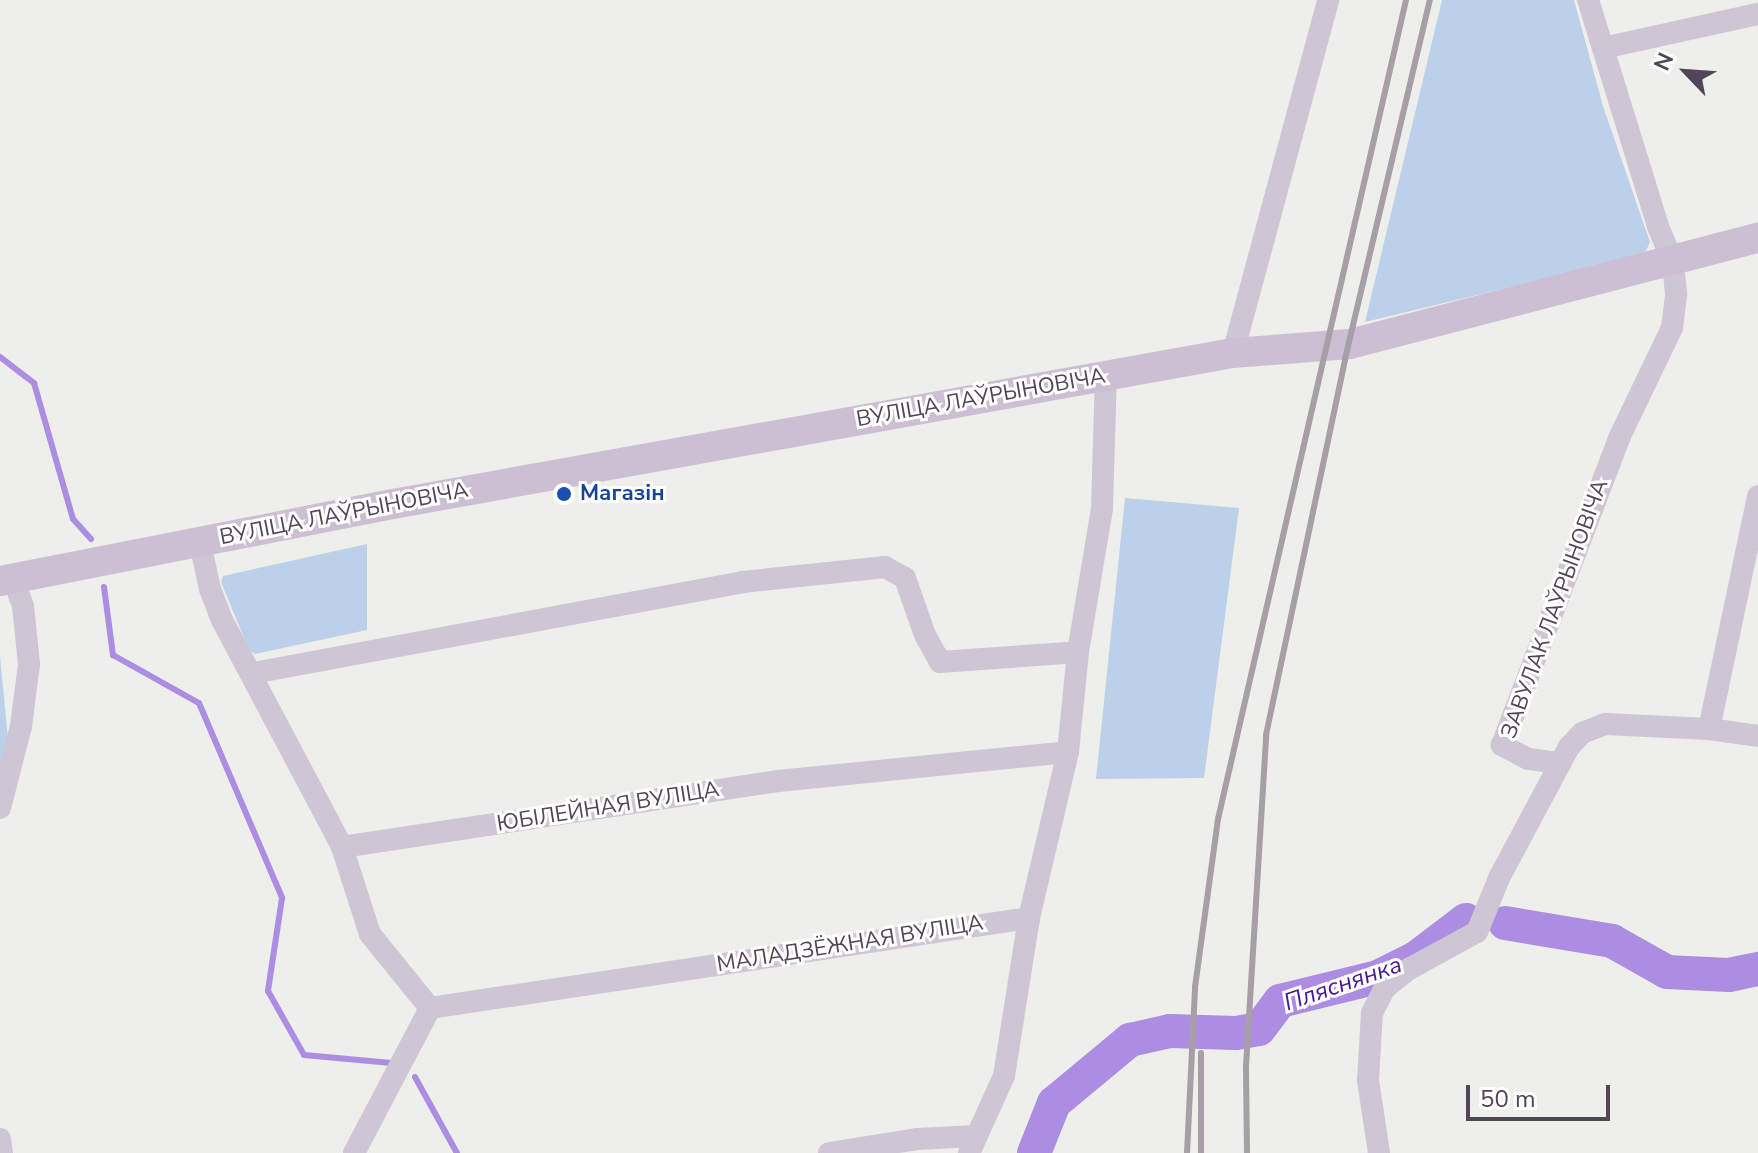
<!DOCTYPE html>
<html>
<head>
<meta charset="utf-8">
<style>
  body { margin:0 }
  #map { position:relative; width:1758px; height:1153px; overflow:hidden; background:#eeeeeb; font-family:"Nunito Sans",sans-serif }
  div>[style] { position:absolute }
  [style*='--x'] { left:calc(var(--x)*1px); top:calc(var(--y)*1px); width:calc(var(--w)*1px); rotate:calc(var(--a)*1deg) }
  .green>* { inset:0; background:#bcd1e9 }
  .stream>* { height:6px; margin:-3px; padding:0 3px; transform-origin:3px; border-radius:3px; background:#ac8de2 }
  .river>* { height:34px; margin:-17px; padding:0 17px; transform-origin:17px; border-radius:17px; background:#ac8de2 }
  .minor>* { height:22px; margin:-11px; padding:0 11px; transform-origin:11px; border-radius:11px; background:#cfc6d5 }
  .secondary>* { height:30px; margin:-15px; padding:0 15px; transform-origin:15px; border-radius:15px; background:#cdbfd3 }
  .rail>* { height:6px; margin:-3px; padding:0 3px; transform-origin:3px; border-radius:3px; background:#a69fa8 }
  .dots>* { width:22px; height:22px; translate:-50% -50%; box-sizing:border-box; border:4px solid #fff; border-radius:50% }
  span { translate:-50% -50%; white-space:nowrap; text-align:center; line-height:1.15; -webkit-text-stroke:6px #fff; paint-order:stroke }
  .street-label { font-size:22px; color:#504657 }
  .transit-label { font-size:22px; color:#164399; font-weight:700 }
  .left { translate:0 -50%; text-align:left }
  .water-label { font-size:24px; color:#461996; font-style:italic }
  .north { position:absolute; left:1646px; top:32px; width:80px; height:80px; -webkit-text-stroke:6px #fff; paint-order:stroke; rotate:295deg; font-size:22px; font-weight:700; line-height:32px; text-align:center; color:#504657 }
  .north::after { content:''; display:block; margin:auto; width:28px; height:36px; background:#504657; clip-path:polygon(50% 0,100% 100%,50% 72%,0 100%) }
  .scale { position:absolute; left:1466px; top:1085px; width:144px; height:36px; box-sizing:border-box; border:4px solid #504657; border-top:0; padding-left:10px; font-size:24px; line-height:28px; white-space:nowrap; color:#504657; -webkit-text-stroke:6px #fff; paint-order:stroke }
</style>
</head>
<body>
<div id="map">
  <div class="green">
    <div style="clip-path:polygon(1442px 0,1574px 0,1603px 106px,1650px 242px,1646px 251px,1627px 259px,1365px 322px)"></div>
    <div style="clip-path:polygon(1125px 498px,1239px 508px,1204px 778px,1096px 779px)"></div>
    <div style="clip-path:polygon(367px 544px,367px 630px,255px 654px,249px 650px,221px 582px,223px 576px)"></div>
    <div style="clip-path:polygon(0 656px,9px 749px,0 781px)"></div>
  </div>
  <div class="stream">
    <div style="--x:0;--y:357;--w:43;--a:37.4"></div>
    <div style="--x:34;--y:383;--w:141;--a:74"></div>
    <div style="--x:73;--y:519;--w:27;--a:48"></div>
    <div style="--x:104;--y:587;--w:69;--a:82.5"></div>
    <div style="--x:113;--y:655;--w:98;--a:29.2"></div>
    <div style="--x:199;--y:703;--w:212;--a:66.9"></div>
    <div style="--x:282;--y:898;--w:94;--a:98.6"></div>
    <div style="--x:268;--y:991;--w:73;--a:60.6"></div>
    <div style="--x:304;--y:1055;--w:88;--a:5.2"></div>
    <div style="--x:415;--y:1077;--w:87;--a:61.1"></div>
  </div>
  <div class="river">
    <div style="--x:1505;--y:923;--w:109;--a:9.5"></div>
    <div style="--x:1612;--y:941;--w:63;--a:29.4"></div>
    <div style="--x:1667;--y:972;--w:62;--a:2.8"></div>
    <div style="--x:1729;--y:975;--w:30;--a:-12"></div>
    <div style="--x:1034;--y:1153;--w:54;--a:-68.2"></div>
    <div style="--x:1054;--y:1103;--w:99;--a:-39.7"></div>
    <div style="--x:1130;--y:1040;--w:41;--a:-12.7"></div>
    <div style="--x:1170;--y:1031;--w:66;--a:1.7"></div>
    <div style="--x:1236;--y:1033;--w:23;--a:-10"></div>
    <div style="--x:1259;--y:1029;--w:35;--a:-53"></div>
    <div style="--x:1280;--y:1001;--w:101;--a:-13.8"></div>
    <div style="--x:1378;--y:977;--w:42;--a:-26.6"></div>
    <div style="--x:1416;--y:958;--w:63;--a:-37.2"></div>
  </div>
  <div class="minor">
    <div style="--x:1603;--y:48;--w:159;--a:-12.4"></div>
    <div style="--x:1233;--y:353;--w:366;--a:-74.9"></div>
    <div style="--x:200;--y:543;--w:47;--a:77.7"></div>
    <div style="--x:210;--y:589;--w:33;--a:69"></div>
    <div style="--x:222;--y:620;--w:257;--a:62.1"></div>
    <div style="--x:342;--y:847;--w:441;--a:-8.6"></div>
    <div style="--x:778;--y:781;--w:291;--a:-5.7"></div>
    <div style="--x:253;--y:673;--w:497;--a:-10.5"></div>
    <div style="--x:742;--y:582;--w:144;--a:-6"></div>
    <div style="--x:885;--y:567;--w:23;--a:29"></div>
    <div style="--x:905;--y:578;--w:60;--a:70.7"></div>
    <div style="--x:925;--y:635;--w:31;--a:61"></div>
    <div style="--x:940;--y:662;--w:138;--a:-4.1"></div>
    <div style="--x:1709;--y:729;--w:238;--a:-78.1"></div>
    <div style="--x:1558;--y:763;--w:30;--a:-172"></div>
    <div style="--x:1528;--y:759;--w:30;--a:-152"></div>
    <div style="--x:1502;--y:745;--w:329;--a:-69.1"></div>
    <div style="--x:1619;--y:438;--w:122;--a:-64.3"></div>
    <div style="--x:1672;--y:328;--w:35;--a:-83"></div>
    <div style="--x:1676;--y:293;--w:31;--a:-96"></div>
    <div style="--x:1673;--y:262;--w:39;--a:-113"></div>
    <div style="--x:1658;--y:226;--w:237;--a:-107.2"></div>
    <div style="--x:0;--y:808;--w:85;--a:-75.6"></div>
    <div style="--x:21;--y:726;--w:63;--a:-82.6"></div>
    <div style="--x:29;--y:664;--w:58;--a:-95.9"></div>
    <div style="--x:23;--y:606;--w:30;--a:-110"></div>
    <div style="--x:342;--y:847;--w:91;--a:72.2"></div>
    <div style="--x:370;--y:934;--w:95;--a:51"></div>
    <div style="--x:1029;--y:918;--w:171;--a:-76.8"></div>
    <div style="--x:1068;--y:752;--w:100;--a:-84.3"></div>
    <div style="--x:1078;--y:652;--w:146;--a:-80.5"></div>
    <div style="--x:1102;--y:508;--w:131;--a:-88.3"></div>
    <div style="--x:430;--y:1008;--w:606;--a:-8.54"></div>
    <div style="--x:1029;--y:918;--w:160;--a:99"></div>
    <div style="--x:1004;--y:1076;--w:85;--a:114.4"></div>
    <div style="--x:0;--y:1139;--w:14;--a:82"></div>
    <div style="--x:354;--y:1153;--w:164;--a:-62.3"></div>
    <div style="--x:829;--y:1153;--w:89;--a:-9"></div>
    <div style="--x:917;--y:1139;--w:58;--a:-3"></div>
    <div style="--x:1379;--y:1153;--w:74;--a:-98.6"></div>
    <div style="--x:1368;--y:1080;--w:67;--a:-86.6"></div>
    <div style="--x:1372;--y:1013;--w:27;--a:-63"></div>
    <div style="--x:1384;--y:989;--w:32;--a:-39"></div>
    <div style="--x:1409;--y:969;--w:77;--a:-28.6"></div>
    <div style="--x:1477;--y:932;--w:58;--a:-67.8"></div>
    <div style="--x:1499;--y:878;--w:149;--a:-61.9"></div>
    <div style="--x:1569;--y:747;--w:19;--a:-47"></div>
    <div style="--x:1582;--y:733;--w:25;--a:-21"></div>
    <div style="--x:1605;--y:724;--w:104;--a:2.8"></div>
    <div style="--x:1709;--y:729;--w:49;--a:8.1"></div>
  </div>
  <div class="secondary">
    <div style="--x:0;--y:581;--w:400;--a:-11.1"></div>
    <div style="--x:393;--y:504;--w:853;--a:-10.19"></div>
    <div style="--x:1233;--y:353;--w:117;--a:-4.4"></div>
    <div style="--x:1350;--y:344;--w:422;--a:-14.6"></div>
  </div>
  <div class="rail">
    <div style="--x:1187;--y:1153;--w:166;--a:-87.2"></div>
    <div style="--x:1195;--y:987;--w:170;--a:-82.2"></div>
    <div style="--x:1218;--y:819;--w:840;--a:-77.07"></div>
    <div style="--x:1201;--y:1153;--w:100;--a:-90"></div>
    <div style="--x:1247;--y:1153;--w:87;--a:-90.7"></div>
    <div style="--x:1246;--y:1066;--w:332;--a:-86.5"></div>
    <div style="--x:1266;--y:735;--w:384;--a:-78.1"></div>
    <div style="--x:1345;--y:359;--w:369;--a:-76.7"></div>
  </div>
  <div class="dots">
    <div style="left:564px;top:494px;background:#1a4fb4"></div>
  </div>
  <div class="street-label">
    <span style="left:981px;top:398px;rotate:-10deg">ВУЛІЦА ЛАЎРЫНОВІЧА</span>
    <span style="left:344px;top:514px;rotate:-11deg">ВУЛІЦА ЛАЎРЫНОВІЧА</span>
    <span style="left:1555px;top:609px;rotate:-70deg">ЗАВУЛАК ЛАЎРЫНОВІЧА</span>
    <span style="left:608px;top:807px;rotate:-9deg">ЮБІЛЕЙНАЯ ВУЛІЦА</span>
    <span style="left:850px;top:944px;rotate:-9deg">МАЛАДЗЁЖНАЯ ВУЛІЦА</span>
  </div>
  <div class="transit-label">
    <span class="left" style="left:580px;top:494px">Магазін</span>
  </div>
  <div class="water-label">
    <span style="left:1343px;top:984px;rotate:-19deg">Пляснянка</span>
  </div>
  <div class="north">N</div>
  <div class="scale">50 m</div>
</div>
</body>
</html>
